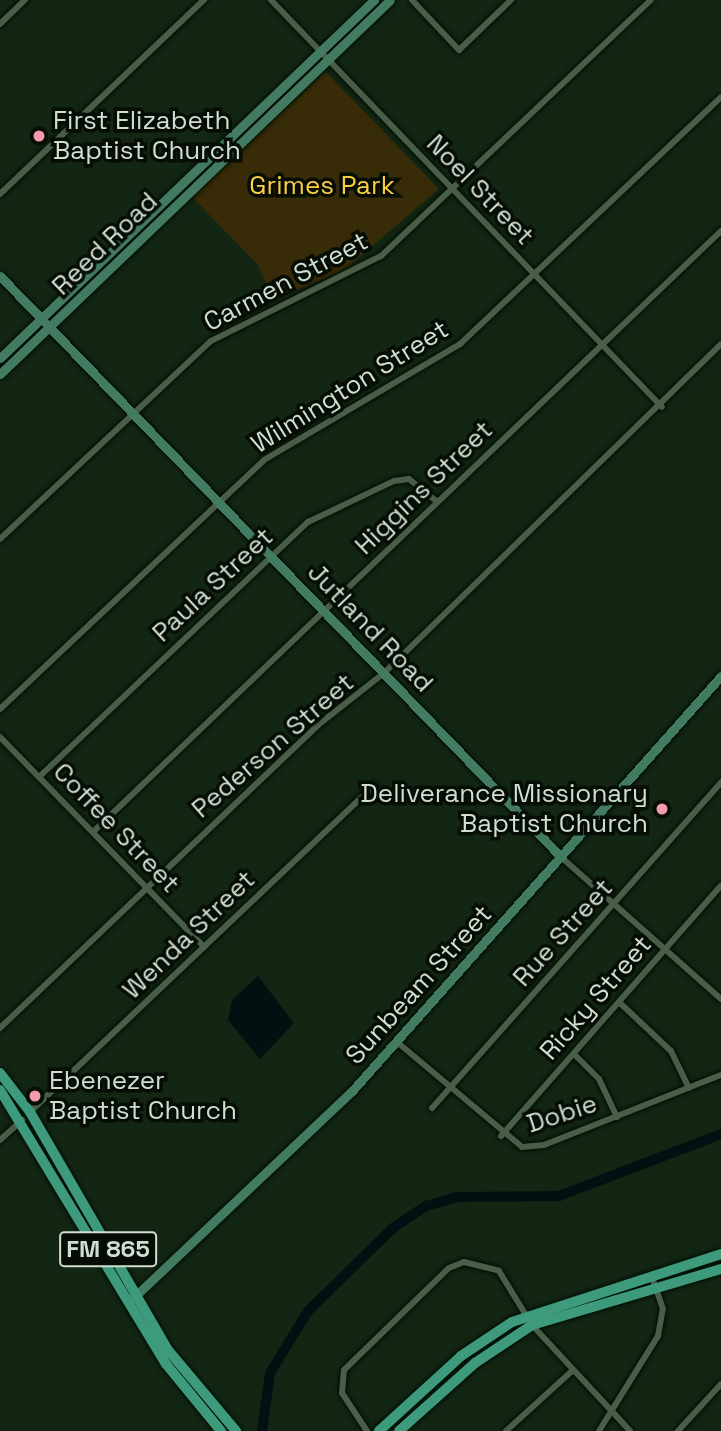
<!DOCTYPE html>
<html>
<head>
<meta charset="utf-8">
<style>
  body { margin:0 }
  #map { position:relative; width:721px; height:1431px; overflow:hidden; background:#132614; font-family:"Space Grotesk",sans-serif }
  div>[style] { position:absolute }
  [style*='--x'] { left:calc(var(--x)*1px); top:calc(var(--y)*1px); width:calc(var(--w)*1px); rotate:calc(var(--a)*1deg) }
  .green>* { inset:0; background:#382b07 }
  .water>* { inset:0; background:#011112 }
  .river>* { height:10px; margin:-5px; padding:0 5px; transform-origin:5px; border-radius:5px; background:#011112 }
  .roads { filter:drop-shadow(0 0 2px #010f02) drop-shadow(0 0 2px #010f02) }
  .street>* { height:6px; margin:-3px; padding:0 3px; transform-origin:3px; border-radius:3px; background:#495d48 }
  .secondary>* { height:9px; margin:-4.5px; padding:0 4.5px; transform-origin:4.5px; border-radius:4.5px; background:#437b62 }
  .primary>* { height:10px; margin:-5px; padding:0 5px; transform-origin:5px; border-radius:5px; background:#3d9a7c }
  .dots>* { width:19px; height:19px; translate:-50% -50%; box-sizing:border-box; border:4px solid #050d05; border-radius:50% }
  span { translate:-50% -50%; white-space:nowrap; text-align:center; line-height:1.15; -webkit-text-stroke:7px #050d05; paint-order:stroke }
  .shield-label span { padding:2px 5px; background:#050d05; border:2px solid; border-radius:5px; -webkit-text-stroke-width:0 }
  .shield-label { font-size:24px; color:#d1ddd1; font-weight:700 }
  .poi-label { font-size:26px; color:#d1ddd1 }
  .left { translate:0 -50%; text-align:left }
  .right { translate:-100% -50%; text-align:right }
  .park-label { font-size:26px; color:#fbcd41 }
  .street-label { font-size:26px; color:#d1ddd1 }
</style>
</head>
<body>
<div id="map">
  <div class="green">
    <div style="clip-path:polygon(325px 71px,439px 189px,344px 270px,273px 300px,258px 265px,192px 197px)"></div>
  </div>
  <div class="water">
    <div style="clip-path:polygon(258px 976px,294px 1023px,260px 1059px,228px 1020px,232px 1000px)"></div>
  </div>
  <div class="river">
    <div style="--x:262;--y:1431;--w:59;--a:-82.1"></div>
    <div style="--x:270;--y:1373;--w:73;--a:-58.5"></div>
    <div style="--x:308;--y:1311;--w:119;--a:-44.3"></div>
    <div style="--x:393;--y:1228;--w:40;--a:-34"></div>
    <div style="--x:426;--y:1206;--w:32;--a:-16"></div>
    <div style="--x:457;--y:1197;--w:102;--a:-0.6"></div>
    <div style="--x:559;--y:1196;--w:173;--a:-20.9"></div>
  </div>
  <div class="roads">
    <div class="street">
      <div style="--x:271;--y:0;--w:564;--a:46.15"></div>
      <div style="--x:412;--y:0;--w:69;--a:46.8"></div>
      <div style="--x:459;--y:50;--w:72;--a:-43.9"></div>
      <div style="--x:0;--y:24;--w:35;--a:-44"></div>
      <div style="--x:0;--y:194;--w:282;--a:-43.6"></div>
      <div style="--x:0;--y:539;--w:289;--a:-43.2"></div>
      <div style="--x:211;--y:341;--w:190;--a:-26.6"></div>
      <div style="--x:381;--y:256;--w:372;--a:-43.5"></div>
      <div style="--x:0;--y:709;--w:363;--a:-43.3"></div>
      <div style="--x:264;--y:460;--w:228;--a:-30.6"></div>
      <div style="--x:460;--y:344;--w:359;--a:-43.4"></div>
      <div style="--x:0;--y:737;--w:293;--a:45.8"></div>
      <div style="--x:39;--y:777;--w:371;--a:-43.5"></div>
      <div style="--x:308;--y:522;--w:95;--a:-25.5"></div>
      <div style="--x:394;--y:481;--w:15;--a:-8"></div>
      <div style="--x:409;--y:479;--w:36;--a:39"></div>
      <div style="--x:93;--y:832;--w:869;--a:-43.74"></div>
      <div style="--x:561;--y:857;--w:214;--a:41.6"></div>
      <div style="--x:619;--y:1002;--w:71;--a:43.3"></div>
      <div style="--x:671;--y:1051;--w:41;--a:64.1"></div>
      <div style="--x:0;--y:1028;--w:439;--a:-43.6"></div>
      <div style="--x:318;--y:725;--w:84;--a:-38.2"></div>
      <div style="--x:384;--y:673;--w:471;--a:-44.3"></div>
      <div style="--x:397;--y:1042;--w:163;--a:40"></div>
      <div style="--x:522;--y:1147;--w:22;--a:-5"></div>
      <div style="--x:544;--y:1145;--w:190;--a:-21.6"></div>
      <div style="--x:574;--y:1054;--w:35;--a:45"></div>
      <div style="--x:599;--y:1079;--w:42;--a:64.7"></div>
      <div style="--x:432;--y:1108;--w:436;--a:-48.4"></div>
      <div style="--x:30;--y:1112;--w:475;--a:-43.5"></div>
      <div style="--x:501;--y:1136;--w:333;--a:-48.7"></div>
      <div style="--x:0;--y:1140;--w:30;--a:-42"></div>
      <div style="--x:367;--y:1431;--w:45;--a:-123.3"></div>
      <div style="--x:342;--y:1393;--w:23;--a:-85"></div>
      <div style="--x:344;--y:1370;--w:146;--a:-44.2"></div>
      <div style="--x:449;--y:1268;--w:16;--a:-22"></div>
      <div style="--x:464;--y:1262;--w:36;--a:14"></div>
      <div style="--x:499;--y:1271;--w:63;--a:58.6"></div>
      <div style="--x:532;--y:1325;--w:144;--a:47.2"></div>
      <div style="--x:506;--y:1431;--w:91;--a:-42.3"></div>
      <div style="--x:599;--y:1431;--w:112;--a:-58.2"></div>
      <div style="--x:658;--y:1336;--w:27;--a:-80"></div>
      <div style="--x:663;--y:1309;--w:36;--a:-109"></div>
      <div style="--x:678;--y:1431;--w:64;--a:-47.5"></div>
    </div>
    <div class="secondary">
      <div style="--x:0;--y:276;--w:808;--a:46"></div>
      <div style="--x:0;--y:358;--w:518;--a:-43.75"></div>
      <div style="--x:0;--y:374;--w:540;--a:-43.8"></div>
      <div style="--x:132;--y:1299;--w:303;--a:-43.4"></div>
      <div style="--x:352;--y:1091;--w:555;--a:-48.36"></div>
    </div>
    <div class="primary">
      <div style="--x:0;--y:1073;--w:49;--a:52.4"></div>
      <div style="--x:30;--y:1112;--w:275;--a:59.9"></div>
      <div style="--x:168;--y:1350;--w:106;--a:50"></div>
      <div style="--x:0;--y:1090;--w:320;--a:58.8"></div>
      <div style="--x:166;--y:1364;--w:87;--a:50.6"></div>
      <div style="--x:379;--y:1431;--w:111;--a:-42.4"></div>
      <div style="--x:461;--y:1356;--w:61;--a:-33.7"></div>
      <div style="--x:512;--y:1322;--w:220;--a:-18"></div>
      <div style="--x:399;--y:1431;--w:102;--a:-41.8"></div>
      <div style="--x:475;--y:1363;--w:69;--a:-33.7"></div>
      <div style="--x:532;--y:1325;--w:197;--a:-16.5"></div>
    </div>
  </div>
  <div class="dots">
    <div style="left:39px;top:136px;background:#f39aab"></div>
    <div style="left:662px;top:809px;background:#f39aab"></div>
    <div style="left:35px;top:1096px;background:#f39aab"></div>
  </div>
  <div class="shield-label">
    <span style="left:108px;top:1249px">FM 865</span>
  </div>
  <div class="poi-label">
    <span class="left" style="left:53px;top:136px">First Elizabeth<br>Baptist Church</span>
    <span class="right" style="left:648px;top:809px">Deliverance Missionary<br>Baptist Church</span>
    <span class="left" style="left:49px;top:1096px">Ebenezer<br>Baptist Church</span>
  </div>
  <div class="park-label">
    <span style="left:322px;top:186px">Grimes Park</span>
  </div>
  <div class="street-label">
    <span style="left:480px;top:190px;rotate:46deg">Noel Street</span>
    <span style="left:105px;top:244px;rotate:-44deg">Reed Road</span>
    <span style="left:286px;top:282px;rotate:-28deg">Carmen Street</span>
    <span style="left:350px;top:387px;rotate:-32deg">Wilmington Street</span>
    <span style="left:424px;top:488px;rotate:-44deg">Higgins Street</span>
    <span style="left:213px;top:585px;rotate:-43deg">Paula Street</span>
    <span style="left:370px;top:628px;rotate:46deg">Jutland Road</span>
    <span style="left:273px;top:746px;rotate:-41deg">Pederson Street</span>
    <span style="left:116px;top:828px;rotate:46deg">Coffee Street</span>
    <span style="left:563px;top:933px;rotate:-48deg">Rue Street</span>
    <span style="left:189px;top:935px;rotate:-44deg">Wenda Street</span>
    <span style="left:419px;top:985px;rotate:-48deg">Sunbeam Street</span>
    <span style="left:596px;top:998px;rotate:-49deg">Ricky Street</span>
    <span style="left:562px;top:1114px;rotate:-18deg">Dobie</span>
  </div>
</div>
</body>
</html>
